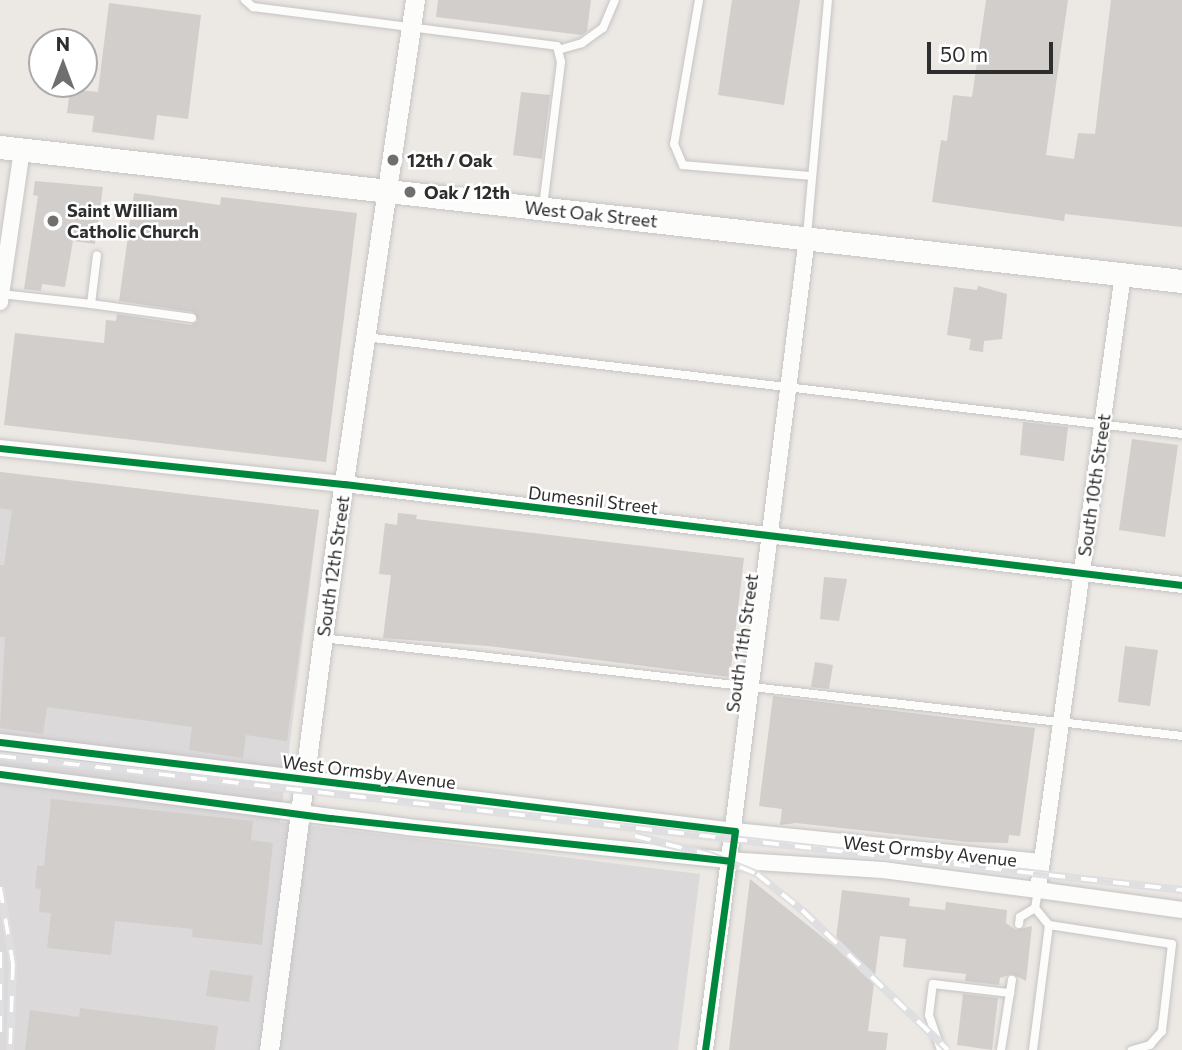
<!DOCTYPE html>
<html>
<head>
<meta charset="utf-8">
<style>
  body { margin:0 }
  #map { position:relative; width:1182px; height:1050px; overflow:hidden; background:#ece8e4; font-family:Commissioner,sans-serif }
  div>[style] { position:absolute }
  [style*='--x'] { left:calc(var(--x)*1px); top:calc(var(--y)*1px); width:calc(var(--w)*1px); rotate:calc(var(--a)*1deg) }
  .industrial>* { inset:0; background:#dcd9db }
  .building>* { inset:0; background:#d1cecb }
  .roads { filter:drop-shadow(0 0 2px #c5c4c5) drop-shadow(0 0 2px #c5c4c5) }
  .service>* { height:8px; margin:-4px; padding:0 4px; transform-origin:4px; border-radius:4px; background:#fcfcfb }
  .minor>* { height:16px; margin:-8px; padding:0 8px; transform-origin:8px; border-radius:8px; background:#fcfcfb }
  .tertiary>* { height:19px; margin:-9.5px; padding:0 9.5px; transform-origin:9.5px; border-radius:9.5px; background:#fcfcfb }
  .secondary>* { height:23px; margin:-11.5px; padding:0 11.5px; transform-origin:11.5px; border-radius:11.5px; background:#fcfcfb }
  .rail>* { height:8px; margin-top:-4px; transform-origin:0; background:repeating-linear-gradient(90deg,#fff 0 16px,#dfdfe1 0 32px); box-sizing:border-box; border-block:2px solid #dfdfe1 }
  .cycleway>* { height:7px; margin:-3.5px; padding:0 3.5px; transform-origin:3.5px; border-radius:3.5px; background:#00873e }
  .dots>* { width:19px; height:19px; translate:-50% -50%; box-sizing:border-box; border:4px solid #fff; border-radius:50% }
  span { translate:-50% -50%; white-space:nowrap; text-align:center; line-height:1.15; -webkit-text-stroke:5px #fff; paint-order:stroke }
  .poi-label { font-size:18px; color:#2e2e2e; font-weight:700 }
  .left { translate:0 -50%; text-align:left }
  .street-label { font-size:18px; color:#2e2e2e }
  .north { position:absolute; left:28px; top:28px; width:70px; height:70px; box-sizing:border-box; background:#fff; border:2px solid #ababab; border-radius:50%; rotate:0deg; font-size:19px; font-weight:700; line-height:28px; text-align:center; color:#2e2e2e }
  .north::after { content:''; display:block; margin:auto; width:24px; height:32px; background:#706f6e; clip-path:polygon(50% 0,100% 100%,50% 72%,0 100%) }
  .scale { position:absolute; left:927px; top:42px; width:126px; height:32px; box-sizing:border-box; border:4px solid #2e2e2e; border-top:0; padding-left:9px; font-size:21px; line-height:24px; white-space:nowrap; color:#2e2e2e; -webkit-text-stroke:5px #fff; paint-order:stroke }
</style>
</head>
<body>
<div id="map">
  <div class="industrial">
    <div style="clip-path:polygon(0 472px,319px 510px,280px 822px,700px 874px,678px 1050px,0 1050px)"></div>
  </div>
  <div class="building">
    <div style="clip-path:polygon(438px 0,591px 0,587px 31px,582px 35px,436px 17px)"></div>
    <div style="clip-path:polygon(732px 0,800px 0,784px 105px,718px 95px)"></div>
    <div style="clip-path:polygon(986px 0,1068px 0,1046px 155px,1074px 159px,1078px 133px,1095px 134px,1111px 0,1182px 0,1182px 227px,1065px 214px,1064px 221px,932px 202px,941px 140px,947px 141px,953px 95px,972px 97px)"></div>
    <div style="clip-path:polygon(109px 3px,201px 15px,188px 119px,157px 115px,154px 140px,92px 132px,94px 116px,67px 113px,70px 89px,98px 92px)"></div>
    <div style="clip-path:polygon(521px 92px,550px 95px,542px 159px,513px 155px)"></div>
    <div style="clip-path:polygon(35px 181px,103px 187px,95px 244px,73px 241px,65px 287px,42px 284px,41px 291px,24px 289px,38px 196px,33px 195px)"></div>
    <div style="clip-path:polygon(134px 193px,220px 205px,221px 197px,357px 213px,326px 462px,4px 425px,15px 333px,104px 343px,106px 320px,116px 321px,117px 314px,191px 325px,198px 321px,193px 312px,119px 301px)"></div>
    <div style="clip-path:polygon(978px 286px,1007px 294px,1002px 339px,984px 341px,983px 352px,969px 350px,971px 339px,947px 335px,954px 287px,977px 290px)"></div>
    <div style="clip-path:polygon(1023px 422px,1068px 427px,1064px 461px,1020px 455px)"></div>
    <div style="clip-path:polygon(1132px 439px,1178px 445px,1165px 537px,1119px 530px)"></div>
    <div style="clip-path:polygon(0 472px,319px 510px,287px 741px,246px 735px,243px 758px,189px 750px,192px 727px,47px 707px,43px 734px,0 728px,5px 637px,0 637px,0 565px,4px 565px,12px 510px,0 508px)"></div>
    <div style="clip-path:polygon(398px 513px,417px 515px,416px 519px,744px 558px,730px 677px,488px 646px,383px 638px,391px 575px,379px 574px,385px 523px,397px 525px)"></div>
    <div style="clip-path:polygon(824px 577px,847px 579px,839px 621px,820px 619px)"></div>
    <div style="clip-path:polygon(1125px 646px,1158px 650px,1150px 706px,1118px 702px)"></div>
    <div style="clip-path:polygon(815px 662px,833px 665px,829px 689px,811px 687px)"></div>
    <div style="clip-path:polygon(773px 696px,1035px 728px,1020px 836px,1009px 835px,1008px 843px,968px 842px,796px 823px,780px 825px,782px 809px,759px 806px)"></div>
    <div style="clip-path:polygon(51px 799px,253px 821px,251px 840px,273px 843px,262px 945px,192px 937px,193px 929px,115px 921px,111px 955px,47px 948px,51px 913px,39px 912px,41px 889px,35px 888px,37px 866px,44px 866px)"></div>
    <div style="clip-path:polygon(750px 879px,835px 947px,842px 890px,910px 898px,909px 906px,945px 910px,946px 902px,1007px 910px,1006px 923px,1016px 930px,1032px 926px,1026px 981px,1012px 974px,1000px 978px,999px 985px,965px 981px,966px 974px,903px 967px,906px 939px,880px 936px,868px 1031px,888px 1033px,886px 1050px,729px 1050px)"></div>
    <div style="clip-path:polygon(210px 970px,253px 976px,249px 1002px,206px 996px)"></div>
    <div style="clip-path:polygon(963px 994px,998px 998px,992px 1050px,957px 1045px)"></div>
    <div style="clip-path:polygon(80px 1008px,218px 1026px,215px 1050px,25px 1050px,30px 1010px,79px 1017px)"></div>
  </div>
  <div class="roads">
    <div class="service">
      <div style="--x:245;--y:0;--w:11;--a:41"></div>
      <div style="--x:253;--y:7;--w:306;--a:7.3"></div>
      <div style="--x:557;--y:46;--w:16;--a:76"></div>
      <div style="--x:561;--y:62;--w:146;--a:97.1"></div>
      <div style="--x:699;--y:0;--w:146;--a:99.8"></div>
      <div style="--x:674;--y:144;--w:23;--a:67"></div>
      <div style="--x:683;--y:165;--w:129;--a:4.9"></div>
      <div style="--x:558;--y:50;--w:25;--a:-16"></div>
      <div style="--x:582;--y:43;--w:26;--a:-36"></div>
      <div style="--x:603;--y:28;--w:30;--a:-67"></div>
      <div style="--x:807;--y:235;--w:236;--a:-84.9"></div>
      <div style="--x:1;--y:294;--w:91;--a:6.3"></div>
      <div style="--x:91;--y:304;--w:49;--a:-83"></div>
      <div style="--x:91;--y:304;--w:102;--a:7.9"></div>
      <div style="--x:365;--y:337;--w:823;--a:6.77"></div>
      <div style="--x:322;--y:638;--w:866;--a:6.5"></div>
      <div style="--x:1038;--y:890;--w:18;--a:99"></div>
      <div style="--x:1035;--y:908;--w:22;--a:51"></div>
      <div style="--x:1049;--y:925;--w:124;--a:8.8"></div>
      <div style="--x:1172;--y:944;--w:88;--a:96.6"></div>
      <div style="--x:1162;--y:1031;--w:18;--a:131"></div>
      <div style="--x:1150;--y:1045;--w:19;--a:164"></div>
      <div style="--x:1019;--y:924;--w:7;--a:-82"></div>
      <div style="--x:1020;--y:917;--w:17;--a:-31"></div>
      <div style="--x:941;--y:1050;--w:37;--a:-109"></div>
      <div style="--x:929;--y:1015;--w:31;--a:-83"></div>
      <div style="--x:933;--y:984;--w:78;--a:6.7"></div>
      <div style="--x:1001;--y:1050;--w:71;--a:-81.1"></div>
      <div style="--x:1033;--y:1050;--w:126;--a:-82.7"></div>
    </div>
    <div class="minor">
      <div style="--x:1123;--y:274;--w:622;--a:97.86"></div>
      <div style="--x:1038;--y:890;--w:145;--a:7.9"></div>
      <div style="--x:0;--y:302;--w:154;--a:-81.8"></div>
      <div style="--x:0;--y:448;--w:346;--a:6"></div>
      <div style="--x:344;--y:484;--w:844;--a:6.87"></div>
      <div style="--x:0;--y:742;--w:740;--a:6.9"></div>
      <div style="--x:735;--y:831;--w:307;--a:5.8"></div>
      <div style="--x:0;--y:774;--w:410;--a:7.4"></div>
      <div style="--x:407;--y:827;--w:322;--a:5.9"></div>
      <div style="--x:727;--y:860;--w:156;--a:3.7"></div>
      <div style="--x:883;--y:870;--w:156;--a:7.4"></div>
      <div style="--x:705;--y:1050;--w:818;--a:-82.84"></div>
    </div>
    <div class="tertiary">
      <div style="--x:269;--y:1050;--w:540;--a:-82.55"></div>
      <div style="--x:339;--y:515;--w:521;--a:-81.61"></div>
    </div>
    <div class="secondary">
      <div style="--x:0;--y:147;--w:1190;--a:6.47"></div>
    </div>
  </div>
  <div class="rail">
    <div style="--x:0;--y:756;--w:1190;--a:6.47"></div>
    <div style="--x:635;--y:836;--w:77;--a:14.2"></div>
    <div style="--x:710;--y:855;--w:51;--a:22"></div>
    <div style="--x:757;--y:874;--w:58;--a:38.7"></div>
    <div style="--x:802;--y:910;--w:202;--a:43.8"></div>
    <div style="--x:0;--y:887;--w:78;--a:80.4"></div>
    <div style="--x:13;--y:964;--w:86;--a:92"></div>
    <div style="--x:0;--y:952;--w:80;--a:90"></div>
  </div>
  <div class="cycleway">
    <div style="--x:0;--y:448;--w:346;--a:6"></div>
    <div style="--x:344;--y:484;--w:844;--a:6.87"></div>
    <div style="--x:0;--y:742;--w:740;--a:6.9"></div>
    <div style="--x:735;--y:831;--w:221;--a:97.8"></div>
    <div style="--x:0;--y:774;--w:334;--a:7.6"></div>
    <div style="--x:331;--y:818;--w:398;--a:6.1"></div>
  </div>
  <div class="dots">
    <div style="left:393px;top:160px;background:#706f6e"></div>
    <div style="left:410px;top:192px;background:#706f6e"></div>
    <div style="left:53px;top:221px;background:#706f6e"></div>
  </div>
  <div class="poi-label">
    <span class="left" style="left:407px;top:160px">12th / Oak</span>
    <span class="left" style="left:424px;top:192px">Oak / 12th</span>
    <span class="left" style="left:67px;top:221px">Saint William<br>Catholic Church</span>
  </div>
  <div class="street-label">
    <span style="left:591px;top:214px;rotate:6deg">West Oak Street</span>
    <span style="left:1094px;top:485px;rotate:-82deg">South 10th Street</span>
    <span style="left:593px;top:500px;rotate:7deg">Dumesnil Street</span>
    <span style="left:333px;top:566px;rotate:-82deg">South 12th Street</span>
    <span style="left:742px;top:643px;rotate:-82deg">South 11th Street</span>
    <span style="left:369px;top:772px;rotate:7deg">West Ormsby Avenue</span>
    <span style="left:930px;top:851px;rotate:6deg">West Ormsby Avenue</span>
  </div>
  <div class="north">N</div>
  <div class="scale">50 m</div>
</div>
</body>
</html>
